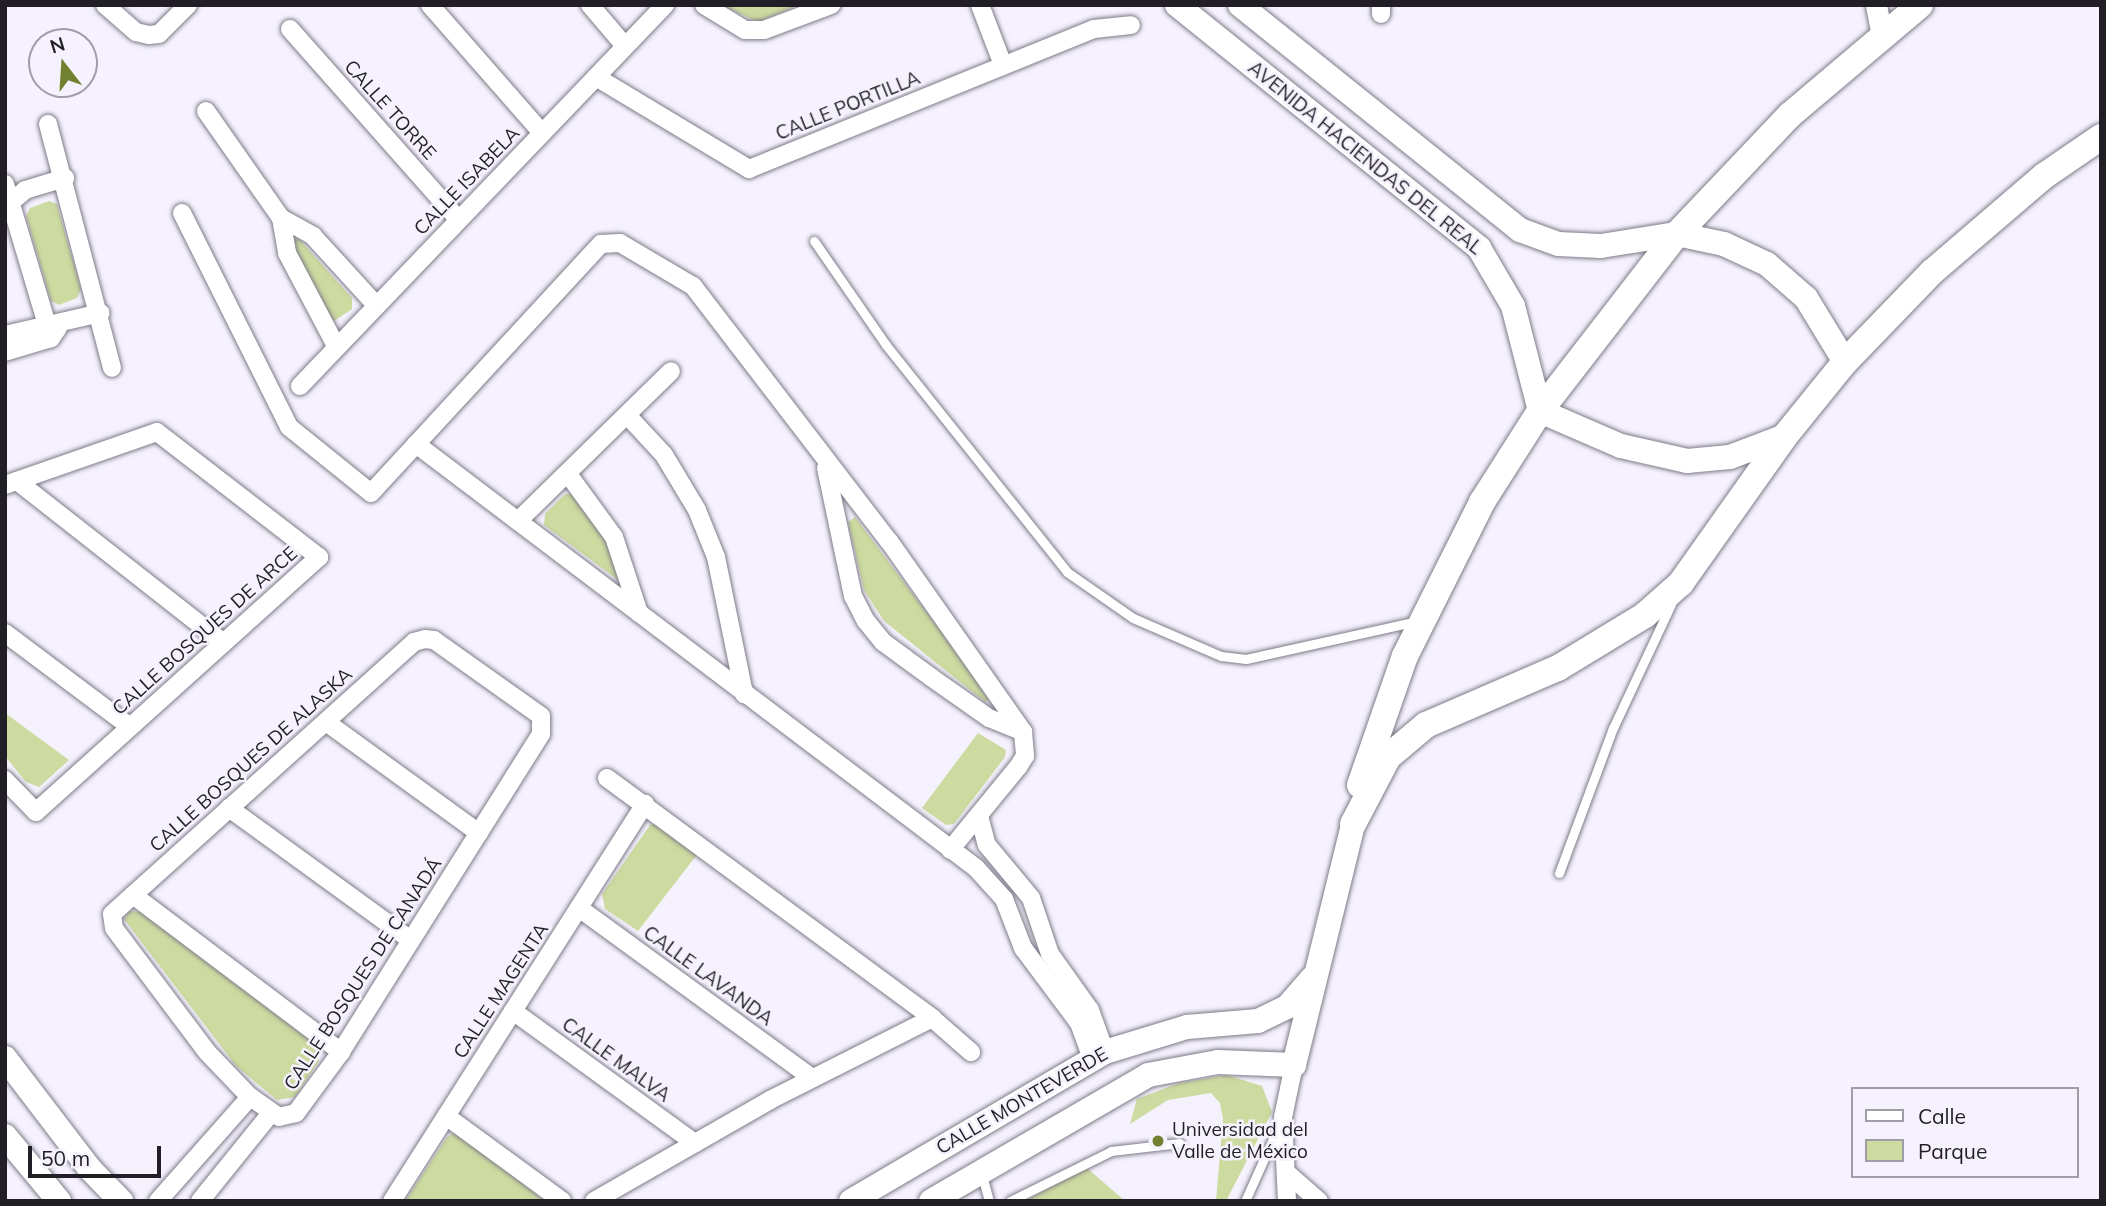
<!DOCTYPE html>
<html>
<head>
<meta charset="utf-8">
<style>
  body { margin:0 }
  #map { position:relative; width:2106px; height:1206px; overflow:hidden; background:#f5f1fd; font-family:Mulish,sans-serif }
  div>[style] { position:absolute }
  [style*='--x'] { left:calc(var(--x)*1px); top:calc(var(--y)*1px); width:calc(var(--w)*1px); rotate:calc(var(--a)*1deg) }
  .green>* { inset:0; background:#cddba0 }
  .roads { filter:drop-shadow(0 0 2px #7f7a88) drop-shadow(0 0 2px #7f7a88) }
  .service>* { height:9px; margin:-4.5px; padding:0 4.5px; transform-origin:4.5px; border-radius:4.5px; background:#fff }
  .minor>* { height:18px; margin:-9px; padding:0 9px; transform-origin:9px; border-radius:9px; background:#fff }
  .tertiary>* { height:21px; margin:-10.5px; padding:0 10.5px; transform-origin:10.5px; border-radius:10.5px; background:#fff }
  .secondary>* { height:24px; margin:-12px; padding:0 12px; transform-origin:12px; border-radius:12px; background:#fff }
  .primary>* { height:26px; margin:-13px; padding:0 13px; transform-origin:13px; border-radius:13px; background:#fff }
  .dots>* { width:19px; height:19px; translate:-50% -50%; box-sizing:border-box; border:4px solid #f5f1fd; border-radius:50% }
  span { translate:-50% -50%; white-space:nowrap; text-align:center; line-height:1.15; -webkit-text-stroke:5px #f5f1fd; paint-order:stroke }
  .street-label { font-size:19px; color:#211f25 }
  .poi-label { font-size:19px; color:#211f25 }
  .left { translate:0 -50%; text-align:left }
  .frame { position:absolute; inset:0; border:7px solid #211f25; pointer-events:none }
  .legend { position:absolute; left:1851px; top:1087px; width:228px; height:91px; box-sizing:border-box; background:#f5f1fd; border:2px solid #a09da7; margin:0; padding:9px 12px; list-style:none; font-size:21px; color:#211f25 }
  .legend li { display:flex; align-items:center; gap:14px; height:35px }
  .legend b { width:35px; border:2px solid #a09da7 }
  .north { position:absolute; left:28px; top:28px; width:70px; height:70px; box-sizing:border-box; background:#f5f1fd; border:2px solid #a09da7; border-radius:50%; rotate:343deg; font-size:19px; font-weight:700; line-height:28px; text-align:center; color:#211f25 }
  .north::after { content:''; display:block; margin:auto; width:24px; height:32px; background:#71812f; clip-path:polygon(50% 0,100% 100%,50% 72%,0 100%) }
  .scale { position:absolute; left:28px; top:1146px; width:133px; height:32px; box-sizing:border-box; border:4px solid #211f25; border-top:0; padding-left:9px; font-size:21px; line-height:24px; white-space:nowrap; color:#211f25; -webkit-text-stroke:5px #f5f1fd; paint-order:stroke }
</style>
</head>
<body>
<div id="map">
  <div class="green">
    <div style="clip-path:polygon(721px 5px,799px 5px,758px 22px)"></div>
    <div style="clip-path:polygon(49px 201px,57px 204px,81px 289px,77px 298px,59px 305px,51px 301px,26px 216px,30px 208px)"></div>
    <div style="clip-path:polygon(292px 239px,300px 240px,352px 298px,352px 309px,334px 321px,326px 314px,290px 245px)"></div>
    <div style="clip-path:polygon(565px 494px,575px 494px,602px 527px,623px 573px,618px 580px,544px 525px,545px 514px)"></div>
    <div style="clip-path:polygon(855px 517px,991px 698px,985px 702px,884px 621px,864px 590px,848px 522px)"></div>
    <div style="clip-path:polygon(5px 713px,69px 760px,39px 787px,26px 782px,5px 756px)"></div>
    <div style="clip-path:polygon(978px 733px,1006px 750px,1005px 757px,954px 824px,946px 825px,922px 808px)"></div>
    <div style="clip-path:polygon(659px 823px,699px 852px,638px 931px,605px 909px,602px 894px,650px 825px)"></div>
    <div style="clip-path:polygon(129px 911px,141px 912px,315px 1044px,319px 1061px,295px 1097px,277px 1100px,236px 1066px,124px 919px)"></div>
    <div style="clip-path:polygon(1227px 1075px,1262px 1086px,1272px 1112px,1226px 1201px,1216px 1201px,1223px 1119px,1220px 1103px,1211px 1093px,1168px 1100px,1130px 1124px,1137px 1099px,1179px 1083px)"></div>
    <div style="clip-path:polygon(454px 1133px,465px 1136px,544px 1201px,405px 1201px,447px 1137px)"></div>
    <div style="clip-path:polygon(1087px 1168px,1125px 1201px,1025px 1201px)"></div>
  </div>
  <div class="roads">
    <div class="service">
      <div style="--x:814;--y:241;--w:126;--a:55.3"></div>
      <div style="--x:886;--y:345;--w:290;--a:51.4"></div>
      <div style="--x:1067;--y:572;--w:80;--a:34.9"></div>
      <div style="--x:1133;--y:618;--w:96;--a:23.4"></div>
      <div style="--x:1221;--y:656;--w:25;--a:7"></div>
      <div style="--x:1246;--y:659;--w:175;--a:-12.5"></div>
      <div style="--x:1559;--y:873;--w:155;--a:-69.6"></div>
      <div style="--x:1613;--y:728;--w:137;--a:-64.9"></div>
      <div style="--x:982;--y:1175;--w:27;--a:75"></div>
      <div style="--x:1010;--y:1201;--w:113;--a:-26.3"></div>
      <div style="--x:1111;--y:1151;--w:69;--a:-6.6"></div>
      <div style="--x:1245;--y:1201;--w:85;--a:-65.8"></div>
    </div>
    <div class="minor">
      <div style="--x:105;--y:5;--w:41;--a:41.1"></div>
      <div style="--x:136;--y:32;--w:13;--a:13"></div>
      <div style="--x:149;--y:35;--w:10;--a:-6"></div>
      <div style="--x:159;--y:34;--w:41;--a:-45"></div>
      <div style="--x:430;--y:5;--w:170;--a:48.8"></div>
      <div style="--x:590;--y:5;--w:54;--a:49.5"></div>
      <div style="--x:704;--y:5;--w:48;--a:31.4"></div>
      <div style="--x:745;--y:30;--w:19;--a:0"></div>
      <div style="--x:764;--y:30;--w:72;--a:-20.5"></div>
      <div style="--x:980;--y:5;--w:64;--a:69"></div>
      <div style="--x:1381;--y:5;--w:9;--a:90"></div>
      <div style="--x:290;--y:29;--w:254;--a:48.5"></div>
      <div style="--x:596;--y:77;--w:179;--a:31"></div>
      <div style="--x:749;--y:169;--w:372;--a:-22.1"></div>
      <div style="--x:1094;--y:29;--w:37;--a:-6"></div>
      <div style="--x:206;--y:111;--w:131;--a:55"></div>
      <div style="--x:281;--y:218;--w:37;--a:29"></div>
      <div style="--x:313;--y:236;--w:93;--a:47.6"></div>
      <div style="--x:48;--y:124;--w:252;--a:75.3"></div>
      <div style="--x:5;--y:184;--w:161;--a:73.4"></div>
      <div style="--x:5;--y:207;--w:26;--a:-40"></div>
      <div style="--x:25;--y:190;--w:42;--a:-16.7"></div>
      <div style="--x:182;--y:213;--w:239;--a:63.4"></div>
      <div style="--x:289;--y:427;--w:105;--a:38.8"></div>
      <div style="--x:371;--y:493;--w:339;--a:-47.3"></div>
      <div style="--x:601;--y:244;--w:19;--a:-3"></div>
      <div style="--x:620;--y:243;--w:85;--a:30.5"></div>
      <div style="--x:693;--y:286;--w:322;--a:52.5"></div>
      <div style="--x:889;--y:541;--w:233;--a:54.9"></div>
      <div style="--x:1023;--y:732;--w:24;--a:85"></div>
      <div style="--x:1025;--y:756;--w:13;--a:122"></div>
      <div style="--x:1018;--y:767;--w:107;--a:129.3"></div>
      <div style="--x:281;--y:218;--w:36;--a:80"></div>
      <div style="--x:287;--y:253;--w:105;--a:62.2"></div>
      <div style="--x:5;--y:335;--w:98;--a:-13"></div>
      <div style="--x:5;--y:352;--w:48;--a:-16.9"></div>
      <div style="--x:51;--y:338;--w:12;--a:-55"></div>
      <div style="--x:300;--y:386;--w:528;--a:-46.23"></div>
      <div style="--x:627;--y:415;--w:54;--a:47.2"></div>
      <div style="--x:664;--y:455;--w:64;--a:59"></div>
      <div style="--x:697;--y:510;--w:51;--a:68"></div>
      <div style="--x:716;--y:557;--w:140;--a:78.4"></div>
      <div style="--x:416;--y:444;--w:702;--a:37.13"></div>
      <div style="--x:976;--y:868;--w:42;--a:47.9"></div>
      <div style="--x:1004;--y:899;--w:53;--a:68.8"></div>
      <div style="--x:1023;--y:948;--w:94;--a:53.3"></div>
      <div style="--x:1079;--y:1023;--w:38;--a:70"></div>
      <div style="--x:826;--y:468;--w:131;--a:78.1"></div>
      <div style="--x:853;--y:596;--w:28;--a:63"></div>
      <div style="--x:866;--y:621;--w:27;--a:51"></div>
      <div style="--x:883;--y:642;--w:61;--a:36.3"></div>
      <div style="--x:932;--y:678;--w:70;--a:35.1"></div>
      <div style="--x:989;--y:718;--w:37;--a:22"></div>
      <div style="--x:568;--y:474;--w:78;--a:53.9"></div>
      <div style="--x:614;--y:537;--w:80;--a:71.8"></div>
      <div style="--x:17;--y:481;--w:259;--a:38.1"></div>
      <div style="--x:5;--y:485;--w:161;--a:-19.2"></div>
      <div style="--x:157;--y:432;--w:205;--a:37.7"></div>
      <div style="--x:319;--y:557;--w:381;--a:138"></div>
      <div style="--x:36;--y:812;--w:45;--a:-134.1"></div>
      <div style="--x:518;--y:521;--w:214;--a:-44.4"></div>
      <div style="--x:5;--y:633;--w:156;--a:36.9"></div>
      <div style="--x:425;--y:639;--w:9;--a:6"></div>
      <div style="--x:434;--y:640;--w:131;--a:35.4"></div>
      <div style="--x:541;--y:716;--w:18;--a:90"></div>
      <div style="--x:541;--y:734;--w:376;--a:122.2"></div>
      <div style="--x:341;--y:1052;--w:76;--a:126.4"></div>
      <div style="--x:296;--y:1113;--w:17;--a:167"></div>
      <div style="--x:279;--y:1117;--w:35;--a:-145"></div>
      <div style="--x:250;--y:1097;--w:62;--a:-133.7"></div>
      <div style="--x:207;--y:1052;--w:155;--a:-126.9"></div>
      <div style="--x:114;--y:928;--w:14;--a:-98"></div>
      <div style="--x:112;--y:914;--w:406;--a:-42"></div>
      <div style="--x:414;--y:642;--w:11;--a:-15"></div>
      <div style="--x:326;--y:722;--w:189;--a:36"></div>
      <div style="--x:607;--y:778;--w:404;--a:36.4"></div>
      <div style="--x:932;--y:1018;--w:52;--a:41.1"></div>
      <div style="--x:229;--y:808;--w:225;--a:36"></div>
      <div style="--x:979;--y:816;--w:30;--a:75"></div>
      <div style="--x:987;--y:845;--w:69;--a:50.3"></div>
      <div style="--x:1031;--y:898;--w:59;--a:71.3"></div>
      <div style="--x:1050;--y:954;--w:69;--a:54.5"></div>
      <div style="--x:1090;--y:1010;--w:45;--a:70.3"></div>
      <div style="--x:133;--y:895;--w:261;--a:37"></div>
      <div style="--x:579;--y:908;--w:288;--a:36.1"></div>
      <div style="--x:513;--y:1011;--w:225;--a:36"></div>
      <div style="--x:446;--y:1116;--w:144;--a:36.2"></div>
      <div style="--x:1288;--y:1174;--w:41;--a:41.1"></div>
      <div style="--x:158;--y:1201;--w:139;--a:-48.5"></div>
      <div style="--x:200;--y:1201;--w:113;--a:-51.1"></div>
      <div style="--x:392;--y:1201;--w:471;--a:-57.5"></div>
      <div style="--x:594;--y:1201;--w:203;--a:-29.8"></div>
      <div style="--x:770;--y:1100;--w:182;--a:-26.8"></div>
      <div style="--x:1287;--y:1201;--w:84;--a:-92.7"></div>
      <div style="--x:1283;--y:1117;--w:53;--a:-78.1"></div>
    </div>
    <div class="tertiary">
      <div style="--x:1876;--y:5;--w:32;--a:79"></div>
    </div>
    <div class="secondary">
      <div style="--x:1177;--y:5;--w:388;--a:38.8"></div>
      <div style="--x:1479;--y:248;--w:67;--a:59.6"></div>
      <div style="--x:1513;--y:306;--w:108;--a:75.6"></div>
      <div style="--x:1540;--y:411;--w:88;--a:23.4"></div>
      <div style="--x:1621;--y:446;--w:68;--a:12.8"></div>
      <div style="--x:1687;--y:461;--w:43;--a:-5.3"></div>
      <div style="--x:1730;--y:457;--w:59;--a:-20.9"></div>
      <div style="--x:1240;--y:5;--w:359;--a:38.8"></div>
      <div style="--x:1520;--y:230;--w:40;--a:20.2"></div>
      <div style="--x:1558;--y:244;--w:43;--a:2.7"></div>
      <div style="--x:1601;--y:246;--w:77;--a:-9"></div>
      <div style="--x:1677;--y:234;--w:48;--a:12"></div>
      <div style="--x:1724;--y:244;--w:47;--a:24.9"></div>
      <div style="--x:1767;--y:264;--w:52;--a:41.1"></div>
      <div style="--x:1806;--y:298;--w:75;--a:58.6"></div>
      <div style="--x:5;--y:1058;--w:140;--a:52.6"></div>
      <div style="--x:90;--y:1169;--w:45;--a:45.9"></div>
      <div style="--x:5;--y:1136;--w:85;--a:50.3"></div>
      <div style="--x:851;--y:1201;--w:294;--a:-30.4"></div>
      <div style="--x:1105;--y:1052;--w:86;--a:-17"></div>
      <div style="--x:1187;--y:1027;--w:71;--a:-4.8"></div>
      <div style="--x:1258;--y:1021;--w:32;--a:-26"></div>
      <div style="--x:1287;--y:1007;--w:38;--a:-49"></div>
      <div style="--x:931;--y:1201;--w:251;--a:-30.1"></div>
      <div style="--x:1148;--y:1075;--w:71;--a:-10.5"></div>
      <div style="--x:1218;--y:1062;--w:76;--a:2.3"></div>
      <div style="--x:1294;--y:1065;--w:248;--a:-76.2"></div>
    </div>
    <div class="primary">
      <div style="--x:1360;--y:785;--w:137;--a:-70.8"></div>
      <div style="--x:1405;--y:656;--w:172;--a:-63.4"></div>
      <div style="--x:1482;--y:502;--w:108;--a:-57.5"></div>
      <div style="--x:1540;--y:411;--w:224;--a:-52.3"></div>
      <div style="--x:1677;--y:234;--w:164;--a:-46.5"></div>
      <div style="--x:1790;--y:115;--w:170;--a:-40.2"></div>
      <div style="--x:1353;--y:824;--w:76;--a:-62.4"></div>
      <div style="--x:1388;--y:757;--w:50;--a:-40.1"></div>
      <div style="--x:1426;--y:725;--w:144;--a:-23.4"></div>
      <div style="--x:1558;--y:668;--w:102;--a:-31.3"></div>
      <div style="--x:1645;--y:615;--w:48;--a:-41.6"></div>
      <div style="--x:1681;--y:583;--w:180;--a:-54.7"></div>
      <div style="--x:1785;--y:436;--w:95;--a:-51"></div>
      <div style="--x:1845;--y:362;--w:125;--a:-46"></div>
      <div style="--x:1932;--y:272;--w:148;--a:-40.6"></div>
      <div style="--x:2044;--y:176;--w:69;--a:-34.4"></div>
    </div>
  </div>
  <div class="dots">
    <div style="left:1158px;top:1141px;background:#71812f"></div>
  </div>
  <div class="street-label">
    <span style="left:848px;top:106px;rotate:-22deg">CALLE PORTILLA</span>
    <span style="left:390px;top:110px;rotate:48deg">CALLE TORRE</span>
    <span style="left:1365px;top:158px;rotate:39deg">AVENIDA HACIENDAS DEL REAL</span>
    <span style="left:467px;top:181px;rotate:-46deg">CALLE ISABELA</span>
    <span style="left:205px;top:631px;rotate:-42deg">CALLE BOSQUES DE ARCE</span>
    <span style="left:251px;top:760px;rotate:-42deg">CALLE BOSQUES DE ALASKA</span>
    <span style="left:363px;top:974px;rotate:-57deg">CALLE BOSQUES DE CANADÁ</span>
    <span style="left:708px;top:976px;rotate:36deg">CALLE LAVANDA</span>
    <span style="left:501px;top:991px;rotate:-57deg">CALLE MAGENTA</span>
    <span style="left:616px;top:1060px;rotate:36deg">CALLE MALVA</span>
    <span style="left:1022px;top:1101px;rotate:-30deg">CALLE MONTEVERDE</span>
  </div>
  <div class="poi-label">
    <span class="left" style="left:1172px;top:1141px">Universidad del<br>Valle de México</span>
  </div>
  <div class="frame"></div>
  <ul class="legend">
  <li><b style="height:9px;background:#fff"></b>Calle</li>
  <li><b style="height:19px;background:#cddba0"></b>Parque</li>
  </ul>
  <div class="north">N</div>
  <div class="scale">50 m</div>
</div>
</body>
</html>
